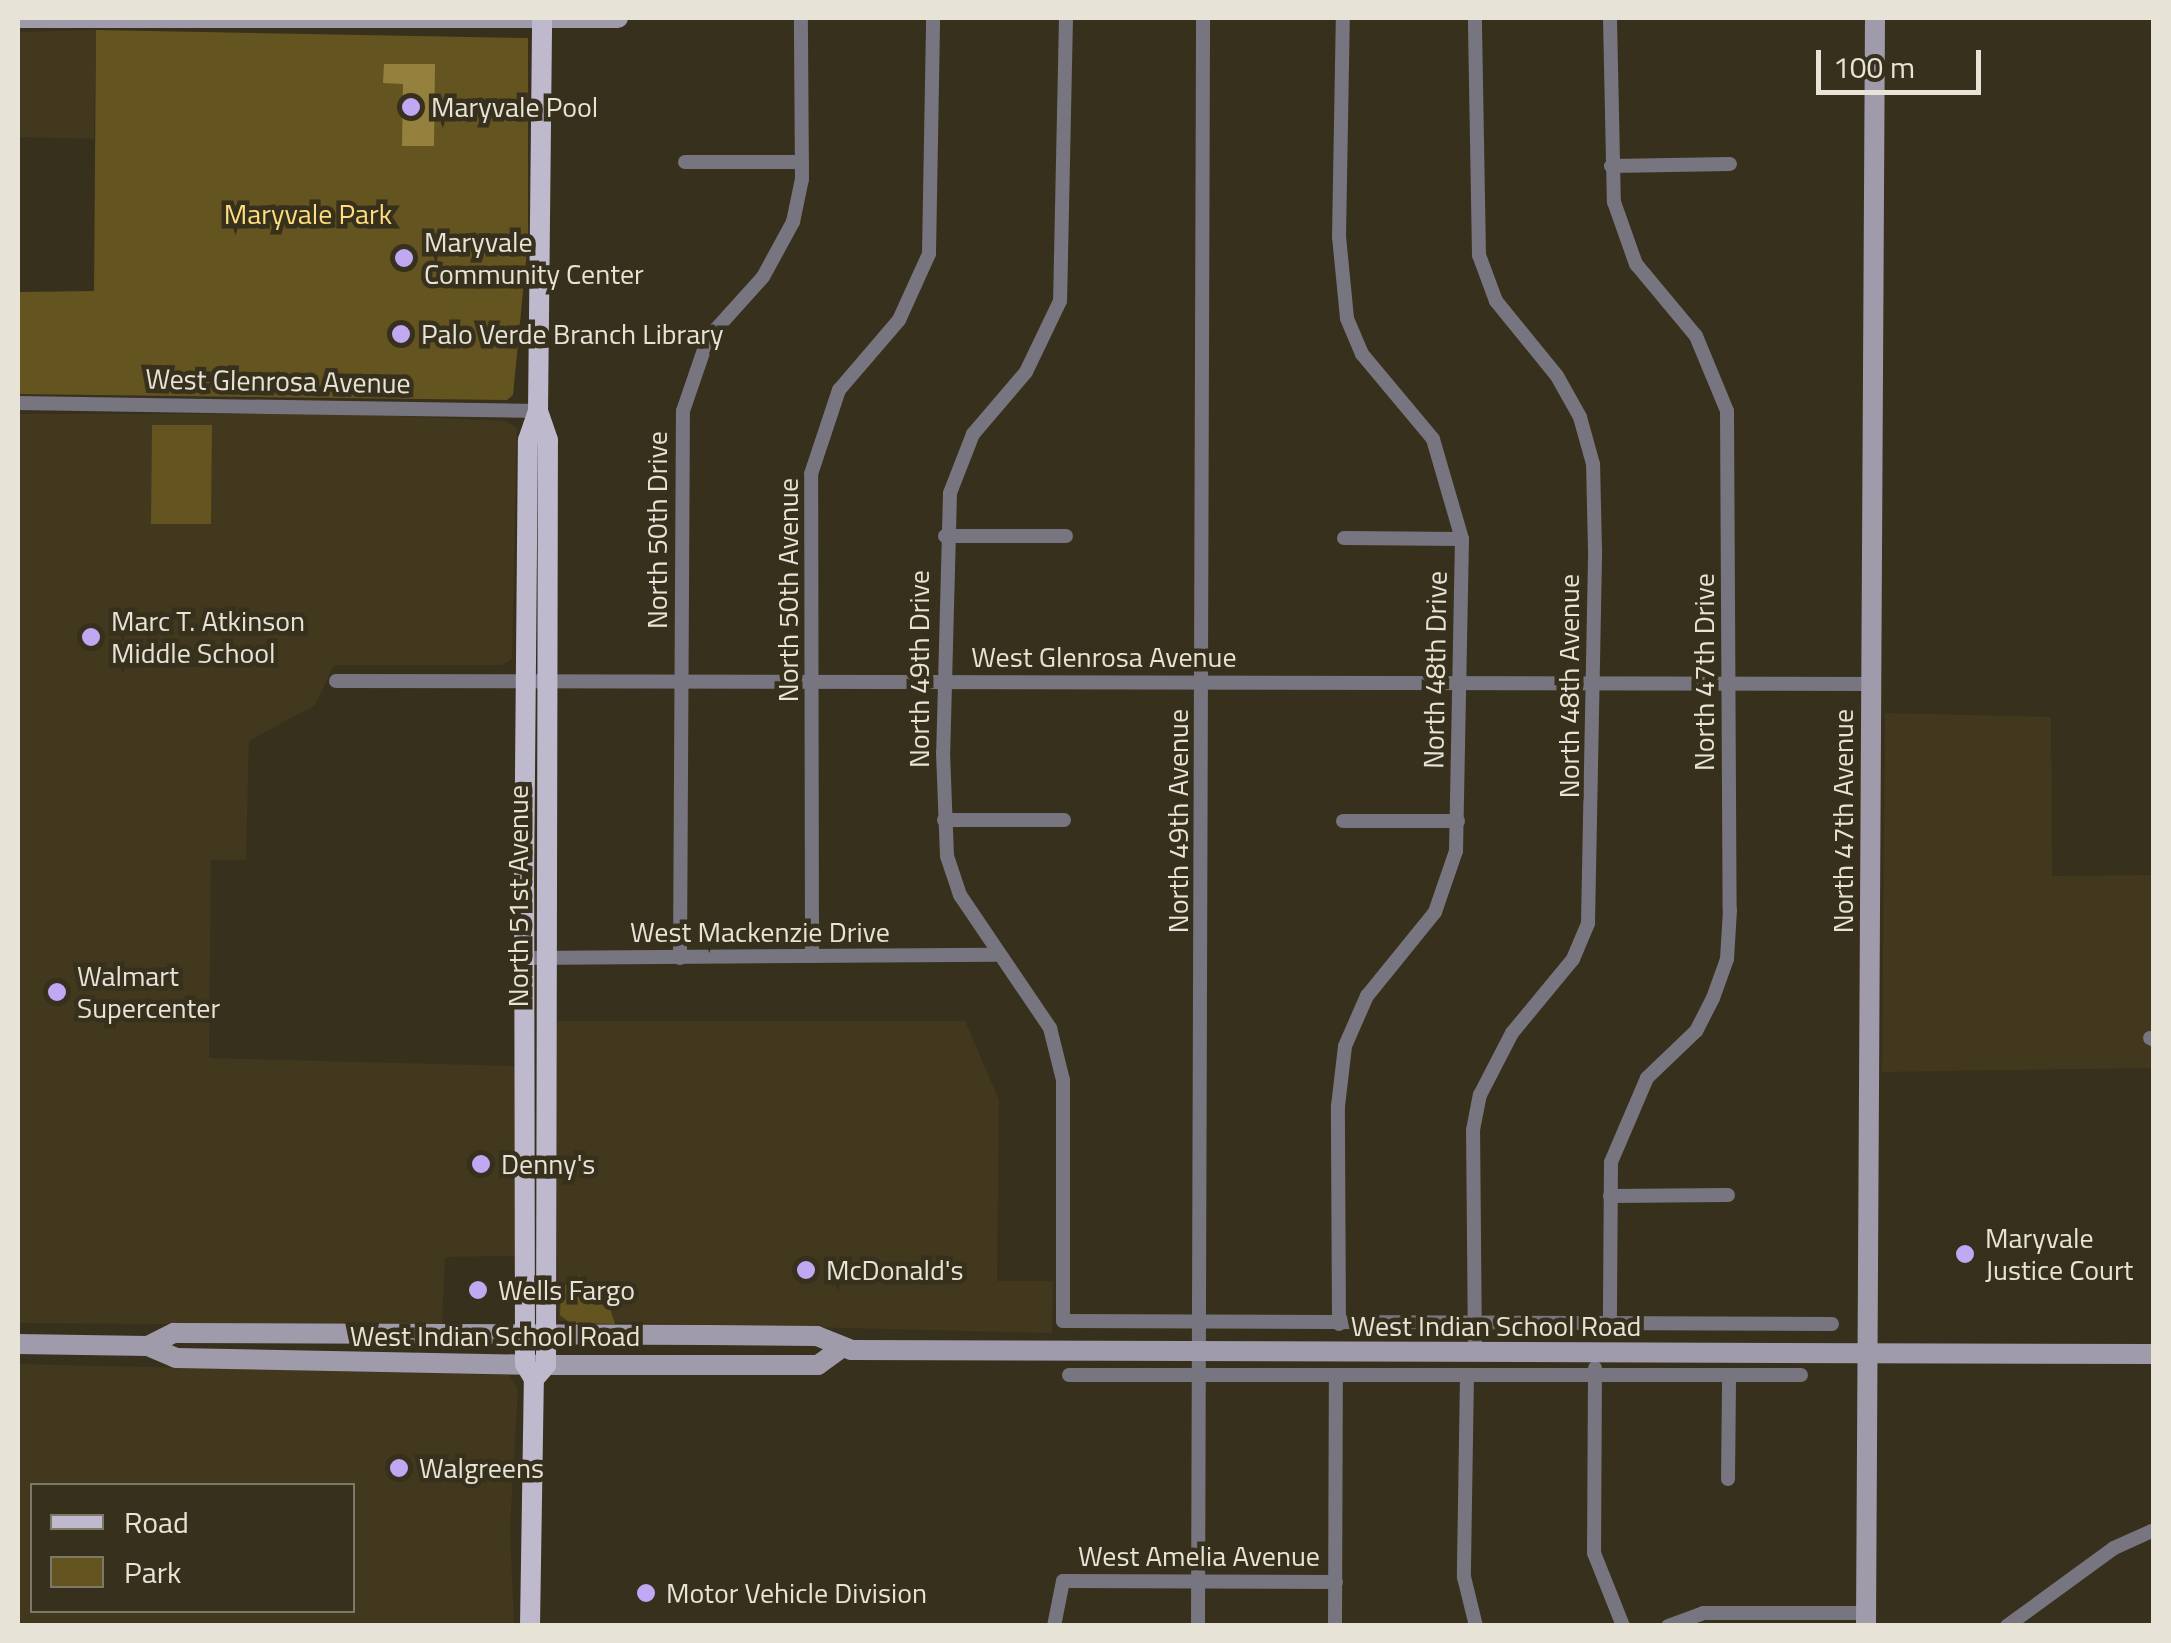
<!DOCTYPE html>
<html>
<head>
<meta charset="utf-8">
<style>
  body { margin:0 }
  #map { position:relative; width:2171px; height:1643px; overflow:hidden; background:#37301c; font-family:"Titillium Web",sans-serif }
  div>[style] { position:absolute }
  [style*='--x'] { left:calc(var(--x)*1px); top:calc(var(--y)*1px); width:calc(var(--w)*1px); rotate:calc(var(--a)*1deg) }
  .built>* { inset:0; background:#41381d }
  .green>* { inset:0; background:#645420 }
  .water>* { inset:0; background:#96803d }
  .street>* { height:14px; margin:-7px; padding:0 7px; transform-origin:7px; border-radius:7px; background:#77757f }
  .secondary>* { height:20px; margin:-10px; padding:0 10px; transform-origin:10px; border-radius:10px; background:#9f9bab }
  .primary>* { height:20px; margin:-10px; padding:0 10px; transform-origin:10px; border-radius:10px; background:#beb9cd }
  .dots>* { width:28px; height:28px; translate:-50% -50%; box-sizing:border-box; border:5px solid #37301c; border-radius:50% }
  span { translate:-50% -50%; white-space:nowrap; text-align:center; line-height:1.15; -webkit-text-stroke:9px #37301c; paint-order:stroke }
  .poi-label { font-size:28px; color:#e7e3d7 }
  .left { translate:0 -50%; text-align:left }
  .park-label { font-size:28px; color:#fddd7d }
  .street-label { font-size:28px; color:#e7e3d7 }
  .frame { position:absolute; inset:0; border:20px solid #e7e3d7; pointer-events:none }
  .legend { position:absolute; left:30px; top:1483px; width:325px; height:130px; box-sizing:border-box; background:#37301c; border:2px solid #7d7867; margin:0; padding:12px 18px; list-style:none; font-size:30px; color:#e7e3d7 }
  .legend li { display:flex; align-items:center; gap:20px; height:50px }
  .legend b { width:50px; border:2px solid #7d7867 }
  .scale { position:absolute; left:1816px; top:50px; width:165px; height:45px; box-sizing:border-box; border:5px solid #e7e3d7; border-top:0; padding-left:12px; font-size:30px; line-height:35px; white-space:nowrap; color:#e7e3d7; -webkit-text-stroke:8px #37301c; paint-order:stroke }
</style>
</head>
<body>
<div id="map">
  <div class="built">
    <div style="clip-path:polygon(96px 30px,94px 139px,18px 137px,18px 32px)"></div>
    <div style="clip-path:polygon(18px 414px,350px 414px,505px 421px,517px 428px,512px 659px,503px 665px,334px 665px,315px 705px,249px 741px,246px 860px,211px 860px,209px 1058px,515px 1066px,516px 1256px,445px 1257px,442px 1326px,18px 1323px)"></div>
    <div style="clip-path:polygon(1885px 713px,2051px 717px,2052px 876px,2153px 875px,2153px 1068px,1882px 1072px)"></div>
    <div style="clip-path:polygon(554px 1021px,965px 1021px,999px 1100px,997px 1281px,1053px 1281px,1052px 1333px,558px 1321px)"></div>
    <div style="clip-path:polygon(evenodd,18px 1364px,509px 1375px,518px 1388px,510px 1529px,514px 1625px,18px 1626px,18px 1364px,32px 1486px,352px 1486px,352px 1610px,32px 1610px,32px 1486px)"></div>
  </div>
  <div class="green">
    <div style="clip-path:polygon(96px 30px,528px 38px,528px 240px,513px 395px,507px 400px,18px 394px,18px 292px,94px 291px)"></div>
    <div style="clip-path:polygon(152px 425px,212px 425px,211px 524px,151px 524px)"></div>
    <div style="clip-path:polygon(580px 1275px,580px 1301px,609px 1305px,615px 1324px,570px 1323px,560px 1315px,561px 1288px)"></div>
  </div>
  <div class="water">
    <div style="clip-path:polygon(384px 64px,435px 64px,434px 146px,402px 146px,403px 84px,383px 83px)"></div>
  </div>
  <div class="street">
    <div style="--x:1066;--y:18;--w:283;--a:91.2"></div>
    <div style="--x:1060;--y:301;--w:79;--a:115.6"></div>
    <div style="--x:1026;--y:372;--w:82;--a:130.5"></div>
    <div style="--x:973;--y:434;--w:63;--a:111.3"></div>
    <div style="--x:950;--y:493;--w:259;--a:91.5"></div>
    <div style="--x:943;--y:752;--w:104;--a:87.8"></div>
    <div style="--x:947;--y:856;--w:41;--a:71.6"></div>
    <div style="--x:960;--y:895;--w:161;--a:55.9"></div>
    <div style="--x:1050;--y:1028;--w:54;--a:76"></div>
    <div style="--x:1063;--y:1080;--w:241;--a:90"></div>
    <div style="--x:1063;--y:1321;--w:769;--a:0.22"></div>
    <div style="--x:1610;--y:18;--w:184;--a:88.8"></div>
    <div style="--x:1614;--y:202;--w:66;--a:70.5"></div>
    <div style="--x:1636;--y:264;--w:94;--a:50.2"></div>
    <div style="--x:1696;--y:336;--w:81;--a:67.5"></div>
    <div style="--x:1727;--y:411;--w:499;--a:89.7"></div>
    <div style="--x:1730;--y:910;--w:49;--a:93.5"></div>
    <div style="--x:1727;--y:959;--w:41;--a:109.7"></div>
    <div style="--x:1713;--y:998;--w:37;--a:117"></div>
    <div style="--x:1696;--y:1031;--w:68;--a:136.2"></div>
    <div style="--x:1647;--y:1078;--w:91;--a:113.2"></div>
    <div style="--x:1611;--y:1162;--w:162;--a:90.4"></div>
    <div style="--x:685;--y:162;--w:117;--a:0"></div>
    <div style="--x:1611;--y:166;--w:119;--a:-1"></div>
    <div style="--x:18;--y:403;--w:520;--a:0.88"></div>
    <div style="--x:945;--y:536;--w:121;--a:0"></div>
    <div style="--x:1344;--y:538;--w:118;--a:0.5"></div>
    <div style="--x:336;--y:681;--w:1535;--a:0.11"></div>
    <div style="--x:944;--y:820;--w:120;--a:0"></div>
    <div style="--x:1343;--y:821;--w:115;--a:0"></div>
    <div style="--x:812;--y:956;--w:482;--a:-90.1"></div>
    <div style="--x:811;--y:474;--w:89;--a:-71.6"></div>
    <div style="--x:839;--y:390;--w:92;--a:-49.4"></div>
    <div style="--x:899;--y:320;--w:72;--a:-65.6"></div>
    <div style="--x:929;--y:254;--w:236;--a:-89"></div>
    <div style="--x:524;--y:958;--w:471;--a:-0.4"></div>
    <div style="--x:680;--y:958;--w:547;--a:-89.69"></div>
    <div style="--x:683;--y:411;--w:77;--a:-71.1"></div>
    <div style="--x:708;--y:338;--w:82;--a:-48"></div>
    <div style="--x:763;--y:277;--w:63;--a:-61.4"></div>
    <div style="--x:793;--y:222;--w:44;--a:-78.2"></div>
    <div style="--x:802;--y:179;--w:161;--a:-90.4"></div>
    <div style="--x:2150;--y:1038;--w:4;--a:27"></div>
    <div style="--x:1610;--y:1196;--w:118;--a:-0.5"></div>
    <div style="--x:1339;--y:1324;--w:218;--a:-90.3"></div>
    <div style="--x:1338;--y:1106;--w:60;--a:-83.3"></div>
    <div style="--x:1345;--y:1046;--w:55;--a:-66.3"></div>
    <div style="--x:1367;--y:996;--w:108;--a:-51"></div>
    <div style="--x:1435;--y:912;--w:65;--a:-71"></div>
    <div style="--x:1456;--y:851;--w:312;--a:-88.9"></div>
    <div style="--x:1462;--y:539;--w:104;--a:-106.2"></div>
    <div style="--x:1433;--y:439;--w:111;--a:-129.9"></div>
    <div style="--x:1362;--y:354;--w:39;--a:-113"></div>
    <div style="--x:1347;--y:318;--w:81;--a:-95.6"></div>
    <div style="--x:1339;--y:237;--w:219;--a:-89"></div>
    <div style="--x:1475;--y:1353;--w:223;--a:-90.5"></div>
    <div style="--x:1473;--y:1130;--w:36;--a:-79"></div>
    <div style="--x:1480;--y:1095;--w:70;--a:-62.7"></div>
    <div style="--x:1512;--y:1033;--w:96;--a:-50.5"></div>
    <div style="--x:1573;--y:959;--w:39;--a:-67"></div>
    <div style="--x:1588;--y:923;--w:373;--a:-88.9"></div>
    <div style="--x:1595;--y:550;--w:86;--a:-91.3"></div>
    <div style="--x:1593;--y:464;--w:49;--a:-105.5"></div>
    <div style="--x:1580;--y:417;--w:47;--a:-119.3"></div>
    <div style="--x:1557;--y:376;--w:97;--a:-129.1"></div>
    <div style="--x:1496;--y:301;--w:49;--a:-110.3"></div>
    <div style="--x:1479;--y:255;--w:237;--a:-91"></div>
    <div style="--x:1595;--y:1368;--w:185;--a:90.3"></div>
    <div style="--x:1594;--y:1553;--w:79;--a:68.3"></div>
    <div style="--x:1069;--y:1375;--w:732;--a:0"></div>
    <div style="--x:1467;--y:1375;--w:202;--a:90.9"></div>
    <div style="--x:1464;--y:1577;--w:50;--a:76.2"></div>
    <div style="--x:1728;--y:1479;--w:104;--a:-89.4"></div>
    <div style="--x:1054;--y:1626;--w:46;--a:-78.7"></div>
    <div style="--x:1063;--y:1581;--w:273;--a:0.2"></div>
    <div style="--x:1198;--y:1626;--w:1608;--a:-89.82"></div>
    <div style="--x:1335;--y:1626;--w:251;--a:-89.8"></div>
    <div style="--x:1668;--y:1626;--w:37;--a:-20"></div>
    <div style="--x:1703;--y:1613;--w:164;--a:0"></div>
    <div style="--x:2007;--y:1626;--w:132;--a:-36.1"></div>
    <div style="--x:2114;--y:1548;--w:44;--a:-24.2"></div>
  </div>
  <div class="secondary">
    <div style="--x:18;--y:18;--w:600;--a:0"></div>
    <div style="--x:18;--y:1344;--w:130;--a:0.9"></div>
    <div style="--x:148;--y:1346;--w:30;--a:23"></div>
    <div style="--x:176;--y:1358;--w:370;--a:1.1"></div>
    <div style="--x:546;--y:1365;--w:272;--a:0"></div>
    <div style="--x:818;--y:1365;--w:26;--a:-36"></div>
    <div style="--x:148;--y:1346;--w:29;--a:-27"></div>
    <div style="--x:174;--y:1333;--w:535;--a:0.21"></div>
    <div style="--x:709;--y:1335;--w:108;--a:0.5"></div>
    <div style="--x:817;--y:1336;--w:37;--a:22"></div>
    <div style="--x:851;--y:1350;--w:1303;--a:0.18"></div>
    <div style="--x:1866;--y:1626;--w:1608;--a:-89.68"></div>
  </div>
  <div class="primary">
    <div style="--x:534;--y:1379;--w:18;--a:-49"></div>
    <div style="--x:546;--y:1365;--w:925;--a:-89.88"></div>
    <div style="--x:548;--y:440;--w:31;--a:-109"></div>
    <div style="--x:530;--y:1626;--w:247;--a:-89.1"></div>
    <div style="--x:534;--y:1379;--w:17;--a:-121"></div>
    <div style="--x:525;--y:1364;--w:476;--a:-90.1"></div>
    <div style="--x:524;--y:888;--w:448;--a:-89.5"></div>
    <div style="--x:528;--y:440;--w:31;--a:-71"></div>
    <div style="--x:538;--y:411;--w:393;--a:-89.4"></div>
  </div>
  <div class="dots">
    <div style="left:411px;top:107px;background:#c0a8f3"></div>
    <div style="left:404px;top:258px;background:#c0a8f3"></div>
    <div style="left:401px;top:334px;background:#c0a8f3"></div>
    <div style="left:91px;top:637px;background:#c0a8f3"></div>
    <div style="left:57px;top:992px;background:#c0a8f3"></div>
    <div style="left:481px;top:1164px;background:#c0a8f3"></div>
    <div style="left:1965px;top:1254px;background:#c0a8f3"></div>
    <div style="left:806px;top:1270px;background:#c0a8f3"></div>
    <div style="left:478px;top:1290px;background:#c0a8f3"></div>
    <div style="left:399px;top:1468px;background:#c0a8f3"></div>
    <div style="left:646px;top:1593px;background:#c0a8f3"></div>
  </div>
  <div class="poi-label">
    <span class="left" style="left:431px;top:107px">Maryvale Pool</span>
    <span class="left" style="left:424px;top:258px">Maryvale<br>Community Center</span>
    <span class="left" style="left:421px;top:334px">Palo Verde Branch Library</span>
    <span class="left" style="left:111px;top:637px">Marc T. Atkinson<br>Middle School</span>
    <span class="left" style="left:77px;top:992px">Walmart<br>Supercenter</span>
    <span class="left" style="left:501px;top:1164px">Denny's</span>
    <span class="left" style="left:1985px;top:1254px">Maryvale<br>Justice Court</span>
    <span class="left" style="left:826px;top:1270px">McDonald's</span>
    <span class="left" style="left:498px;top:1290px">Wells Fargo</span>
    <span class="left" style="left:419px;top:1468px">Walgreens</span>
    <span class="left" style="left:666px;top:1593px">Motor Vehicle Division</span>
  </div>
  <div class="park-label">
    <span style="left:308px;top:214px">Maryvale Park</span>
  </div>
  <div class="street-label">
    <span style="left:278px;top:381px;rotate:1deg">West Glenrosa Avenue</span>
    <span style="left:657px;top:530px;rotate:-90deg">North 50th Drive</span>
    <span style="left:788px;top:590px;rotate:-90deg">North 50th Avenue</span>
    <span style="left:1104px;top:657px">West Glenrosa Avenue</span>
    <span style="left:919px;top:669px;rotate:-90deg">North 49th Drive</span>
    <span style="left:1435px;top:670px;rotate:-89deg">North 48th Drive</span>
    <span style="left:1704px;top:672px;rotate:-90deg">North 47th Drive</span>
    <span style="left:1569px;top:686px;rotate:-90deg">North 48th Avenue</span>
    <span style="left:1178px;top:821px;rotate:-90deg">North 49th Avenue</span>
    <span style="left:1843px;top:821px;rotate:-90deg">North 47th Avenue</span>
    <span style="left:518px;top:896px;rotate:-90deg">North 51st Avenue</span>
    <span style="left:760px;top:932px">West Mackenzie Drive</span>
    <span style="left:1496px;top:1326px">West Indian School Road</span>
    <span style="left:495px;top:1336px">West Indian School Road</span>
    <span style="left:1199px;top:1556px">West Amelia Avenue</span>
  </div>
  <div class="frame"></div>
  <ul class="legend">
  <li><b style="height:12px;background:#beb9cd"></b>Road</li>
  <li><b style="height:28px;background:#645420"></b>Park</li>
  </ul>
  <div class="scale">100 m</div>
</div>
</body>
</html>
